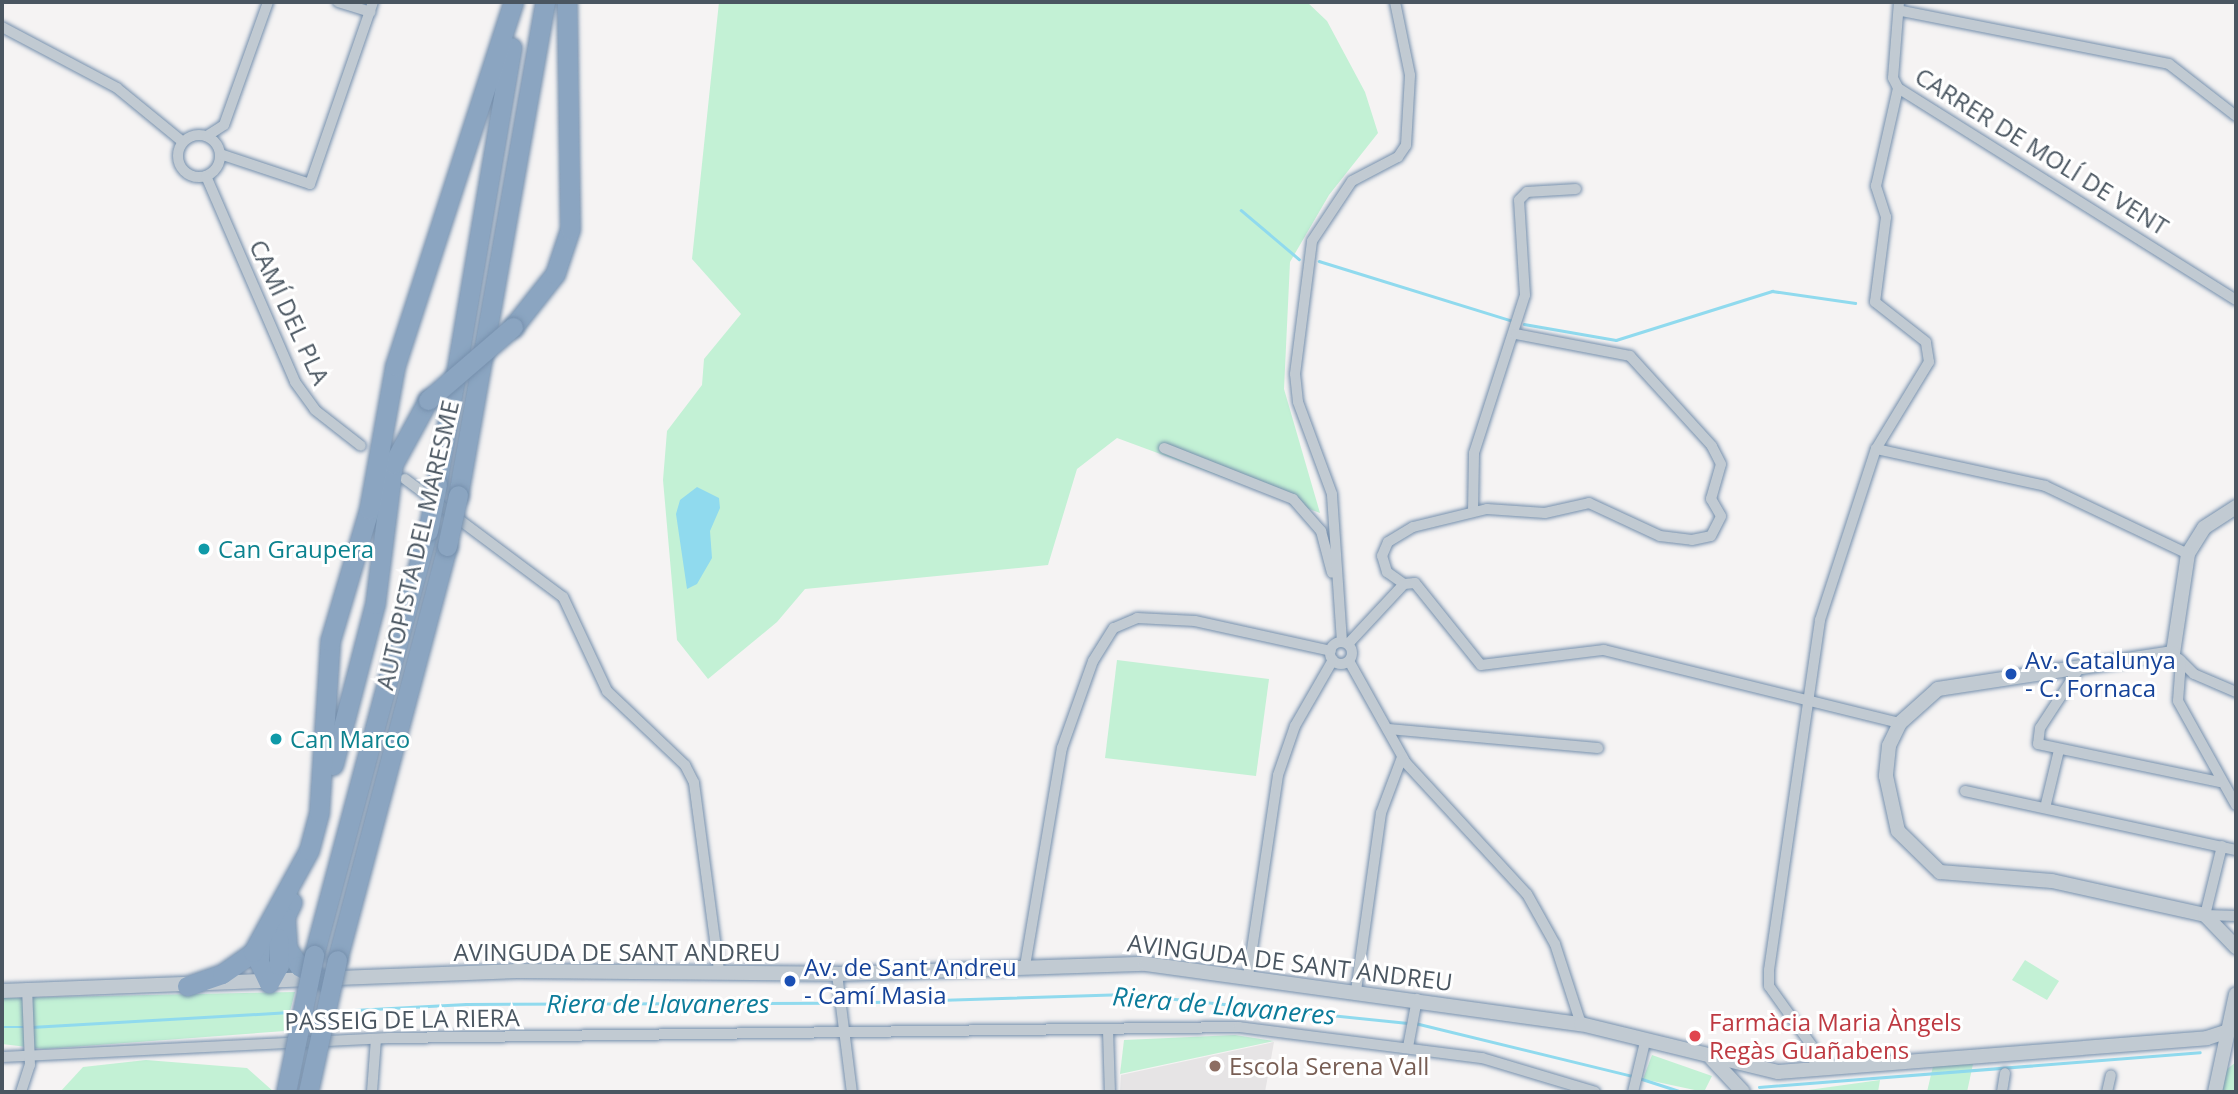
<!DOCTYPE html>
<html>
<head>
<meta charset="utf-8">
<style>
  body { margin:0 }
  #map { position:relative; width:2238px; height:1094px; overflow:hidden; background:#f5f3f3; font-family:"Open Sans",sans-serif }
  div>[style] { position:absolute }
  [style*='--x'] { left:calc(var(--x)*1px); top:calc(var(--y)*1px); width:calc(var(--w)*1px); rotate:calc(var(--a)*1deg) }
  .education>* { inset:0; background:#e6e4e5 }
  .green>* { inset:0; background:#c3f1d5 }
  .water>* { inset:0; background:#90daee }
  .stream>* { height:2.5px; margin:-1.25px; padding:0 1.25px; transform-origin:1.25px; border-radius:1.25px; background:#90daee }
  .roads { filter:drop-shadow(0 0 2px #7690ad) drop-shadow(0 0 2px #7690ad) }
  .minor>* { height:10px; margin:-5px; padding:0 5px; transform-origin:5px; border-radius:5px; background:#c1cad2 }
  .minor>.ring { margin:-5px; padding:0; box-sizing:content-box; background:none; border:10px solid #c1cad2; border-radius:50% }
  .tertiary>* { height:14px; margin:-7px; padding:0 7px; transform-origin:7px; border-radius:7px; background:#c1cad2 }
  .motorway>* { height:19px; margin:-9.5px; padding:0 9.5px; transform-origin:9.5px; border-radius:9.5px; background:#8ba5c1 }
  .bridges { filter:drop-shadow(0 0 2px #7690ad) drop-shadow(0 0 2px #7690ad) }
  .motorway-bridge>* { height:19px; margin:-9.5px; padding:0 9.5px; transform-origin:9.5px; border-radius:9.5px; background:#8ba5c1 }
  .dots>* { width:19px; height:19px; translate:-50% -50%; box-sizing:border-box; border:4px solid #fff; border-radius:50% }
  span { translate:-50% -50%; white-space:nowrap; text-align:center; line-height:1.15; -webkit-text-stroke:6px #fff; paint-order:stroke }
  .street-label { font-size:24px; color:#4a5661 }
  .culture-label { font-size:24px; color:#0d838f }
  .left { translate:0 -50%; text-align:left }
  .transit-label { font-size:24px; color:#164399 }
  .health-label { font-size:24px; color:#be3a42 }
  .education-label { font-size:24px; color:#785e54 }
  .water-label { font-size:26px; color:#0c7c9b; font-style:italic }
  .frame { position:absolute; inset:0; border:4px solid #4a5661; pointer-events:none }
</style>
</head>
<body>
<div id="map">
  <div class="education">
    <div style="clip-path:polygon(1274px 1042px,1265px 1092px,1120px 1092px,1121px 1075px)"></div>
  </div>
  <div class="green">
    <div style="clip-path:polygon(719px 2px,1307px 2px,1327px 21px,1365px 92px,1378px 133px,1329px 195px,1290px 262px,1284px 389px,1320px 513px,1117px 438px,1077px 469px,1048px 565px,805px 589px,777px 622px,708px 679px,677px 640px,663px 480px,667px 431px,702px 385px,704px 359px,741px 314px,692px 259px)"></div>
    <div style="clip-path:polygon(1117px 660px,1269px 679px,1256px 776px,1105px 758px)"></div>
    <div style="clip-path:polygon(2025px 960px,2059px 981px,2047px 1000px,2012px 980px)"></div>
    <div style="clip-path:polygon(295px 992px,285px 1031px,44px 1049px,2px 1044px,2px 998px)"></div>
    <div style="clip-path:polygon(1235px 1035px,1274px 1041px,1120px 1074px,1124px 1040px)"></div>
    <div style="clip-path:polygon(1652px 1055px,1712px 1076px,1704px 1092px,1643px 1079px)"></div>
    <div style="clip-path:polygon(146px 1060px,247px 1068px,274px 1092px,60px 1092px,83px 1067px)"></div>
    <div style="clip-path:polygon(2236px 1062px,2236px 1092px,2220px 1092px,2222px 1073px)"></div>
    <div style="clip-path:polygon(1973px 1064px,1967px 1092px,1927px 1092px,1933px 1066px)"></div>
    <div style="clip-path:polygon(1880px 1080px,1878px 1092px,1787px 1092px,1794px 1092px)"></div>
  </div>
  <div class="water">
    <div style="clip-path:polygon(697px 487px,719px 498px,720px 508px,710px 531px,712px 558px,697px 584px,687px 589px,676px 514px,680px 500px)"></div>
  </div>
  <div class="stream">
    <div style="--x:1241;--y:210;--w:76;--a:40.2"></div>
    <div style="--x:1319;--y:261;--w:203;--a:17.2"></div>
    <div style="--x:1524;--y:324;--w:93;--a:9.9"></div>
    <div style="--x:1616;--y:340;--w:164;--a:-17.4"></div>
    <div style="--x:1772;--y:291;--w:84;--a:8.2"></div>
    <div style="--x:842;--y:1003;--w:285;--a:-1.8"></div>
    <div style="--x:1127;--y:994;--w:282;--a:5.9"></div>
    <div style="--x:335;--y:1011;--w:131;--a:-3.1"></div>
    <div style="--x:466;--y:1004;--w:370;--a:-0.2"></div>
    <div style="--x:1415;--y:1023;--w:224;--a:13.7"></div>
    <div style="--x:2;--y:1027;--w:23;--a:0"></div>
    <div style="--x:31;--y:1027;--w:263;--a:-3.3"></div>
    <div style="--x:1639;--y:1078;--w:45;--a:18"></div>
    <div style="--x:1759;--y:1087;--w:442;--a:-4.5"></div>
    <div style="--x:1728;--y:1092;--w:1;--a:0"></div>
  </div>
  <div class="roads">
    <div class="minor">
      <div style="--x:338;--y:2;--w:34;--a:17"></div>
      <div style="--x:1899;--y:2;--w:76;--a:94.5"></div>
      <div style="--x:1893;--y:78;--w:11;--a:63"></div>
      <div style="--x:1898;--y:88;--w:399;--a:32.1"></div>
      <div style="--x:1902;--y:11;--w:272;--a:11.2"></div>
      <div style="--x:2169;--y:64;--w:85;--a:37.8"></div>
      <div style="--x:2;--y:27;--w:130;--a:27.9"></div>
      <div style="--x:117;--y:88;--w:85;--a:39.3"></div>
      <div class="ring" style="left:178px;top:135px;width:32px;height:32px"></div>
      <div style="--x:207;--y:136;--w:20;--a:-33"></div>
      <div style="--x:224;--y:125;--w:131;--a:-70.3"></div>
      <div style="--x:220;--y:154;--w:95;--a:18.4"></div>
      <div style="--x:310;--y:184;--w:193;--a:-70.9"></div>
      <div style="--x:206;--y:176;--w:224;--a:66.6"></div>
      <div style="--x:295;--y:382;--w:34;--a:54"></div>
      <div style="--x:315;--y:410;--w:58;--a:38"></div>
      <div style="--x:1164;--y:448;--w:139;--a:21.6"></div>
      <div style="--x:1293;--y:499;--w:43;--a:48.8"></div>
      <div style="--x:1321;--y:531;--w:43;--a:75.3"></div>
      <div style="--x:1876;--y:449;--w:173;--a:12.3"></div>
      <div style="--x:2045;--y:486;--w:158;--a:25.4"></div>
      <div style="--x:405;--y:479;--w:197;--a:36.8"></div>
      <div style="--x:563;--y:597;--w:104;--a:64.9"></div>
      <div style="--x:607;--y:691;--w:108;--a:43.5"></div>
      <div style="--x:685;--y:765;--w:20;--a:63"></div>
      <div style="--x:694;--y:783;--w:189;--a:82.4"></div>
      <div style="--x:1473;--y:512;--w:59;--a:-89"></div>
      <div style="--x:1474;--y:453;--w:166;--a:-72.1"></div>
      <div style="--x:1525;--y:295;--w:95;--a:-93.6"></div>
      <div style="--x:1519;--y:200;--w:11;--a:-45"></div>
      <div style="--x:1527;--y:192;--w:49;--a:-3.5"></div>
      <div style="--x:1404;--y:584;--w:21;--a:-145"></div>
      <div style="--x:1387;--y:572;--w:17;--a:-107"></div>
      <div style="--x:1382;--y:556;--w:15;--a:-67"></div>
      <div style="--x:1388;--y:542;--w:29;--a:-31"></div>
      <div style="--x:1413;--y:527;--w:76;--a:-13.7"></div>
      <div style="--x:1487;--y:509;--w:58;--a:3.9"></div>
      <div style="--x:1545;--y:513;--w:45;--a:-12.8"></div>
      <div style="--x:1589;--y:503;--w:78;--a:24.9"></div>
      <div style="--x:1660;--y:536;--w:32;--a:7"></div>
      <div style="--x:1692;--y:540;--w:19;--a:-12"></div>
      <div style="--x:1711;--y:536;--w:22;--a:-63"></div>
      <div style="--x:1721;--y:516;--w:20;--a:-120"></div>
      <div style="--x:1711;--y:499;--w:36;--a:-74"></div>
      <div style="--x:1721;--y:464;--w:20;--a:-117"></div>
      <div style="--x:1712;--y:446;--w:122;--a:-132.3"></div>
      <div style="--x:1630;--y:356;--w:116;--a:-169.1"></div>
      <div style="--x:1342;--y:642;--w:148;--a:-93.9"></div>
      <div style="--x:1332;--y:494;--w:98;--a:-110.3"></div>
      <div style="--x:1298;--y:402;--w:28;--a:-96"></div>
      <div style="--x:1295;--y:374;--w:134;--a:-82.7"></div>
      <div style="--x:1312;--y:241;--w:72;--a:-56.3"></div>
      <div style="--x:1352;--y:181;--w:52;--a:-27.6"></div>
      <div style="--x:1398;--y:157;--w:14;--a:-56"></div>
      <div style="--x:1406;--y:145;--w:70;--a:-86.7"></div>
      <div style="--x:1410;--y:75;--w:75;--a:-101.6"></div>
      <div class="ring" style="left:1330px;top:642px;width:12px;height:12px"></div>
      <div style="--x:1348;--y:644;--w:82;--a:-47"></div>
      <div style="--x:1404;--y:584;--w:11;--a:-5"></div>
      <div style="--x:1415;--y:583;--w:105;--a:51.2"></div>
      <div style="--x:1481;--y:665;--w:124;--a:-7"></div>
      <div style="--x:1604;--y:650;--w:305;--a:13.9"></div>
      <div style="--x:2179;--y:659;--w:21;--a:45"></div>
      <div style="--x:2194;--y:674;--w:46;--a:23.2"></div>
      <div style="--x:1349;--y:661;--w:117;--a:60.8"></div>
      <div style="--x:1406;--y:763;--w:178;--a:47.3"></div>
      <div style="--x:1527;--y:894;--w:57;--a:60.8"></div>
      <div style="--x:1555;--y:944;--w:84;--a:72"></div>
      <div style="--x:2181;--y:661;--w:40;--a:94.3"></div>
      <div style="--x:2178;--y:701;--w:119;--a:60.9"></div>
      <div style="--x:2078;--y:670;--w:69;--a:123.2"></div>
      <div style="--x:2040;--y:728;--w:16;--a:97"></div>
      <div style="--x:2038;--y:744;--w:186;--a:11.8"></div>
      <div style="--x:1388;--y:729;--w:211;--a:5.2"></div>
      <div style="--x:1965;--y:791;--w:277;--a:12.3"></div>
      <div style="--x:2045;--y:808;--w:60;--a:-76.4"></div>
      <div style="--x:2222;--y:846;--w:71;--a:103.8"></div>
      <div style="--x:2205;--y:915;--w:31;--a:2"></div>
      <div style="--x:1025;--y:966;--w:221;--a:-80.4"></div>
      <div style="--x:1062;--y:748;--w:92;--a:-70.4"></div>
      <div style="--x:1093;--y:661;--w:39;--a:-58"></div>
      <div style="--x:1114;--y:628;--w:25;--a:-23"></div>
      <div style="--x:1137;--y:618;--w:58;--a:3"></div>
      <div style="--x:1195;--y:621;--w:139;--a:12.4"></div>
      <div style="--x:837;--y:974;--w:119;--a:82.8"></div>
      <div style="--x:1248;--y:976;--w:203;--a:-81.5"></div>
      <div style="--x:1278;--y:775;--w:52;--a:-70.9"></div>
      <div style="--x:1295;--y:726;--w:76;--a:-60.1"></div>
      <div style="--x:1356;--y:991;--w:180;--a:-82"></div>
      <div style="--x:1381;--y:813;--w:60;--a:-69.4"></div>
      <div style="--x:1108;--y:1030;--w:62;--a:88.2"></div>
      <div style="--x:1408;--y:1047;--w:49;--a:-79.4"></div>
      <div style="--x:2;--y:1057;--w:387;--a:-2.8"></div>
      <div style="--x:389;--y:1038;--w:850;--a:-0.74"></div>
      <div style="--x:1239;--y:1027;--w:245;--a:7.3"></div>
      <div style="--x:1482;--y:1058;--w:118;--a:16.7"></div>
      <div style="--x:1815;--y:1067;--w:21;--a:-98"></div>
      <div style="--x:1812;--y:1046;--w:74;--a:-125.6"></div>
      <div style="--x:1769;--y:986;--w:16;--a:-90"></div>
      <div style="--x:1769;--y:970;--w:354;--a:-81.7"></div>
      <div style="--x:1820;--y:620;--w:180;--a:-71.9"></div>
      <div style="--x:1876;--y:449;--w:102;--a:-58.7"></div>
      <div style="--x:1929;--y:362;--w:20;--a:-99"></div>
      <div style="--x:1926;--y:342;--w:65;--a:-141.9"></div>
      <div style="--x:1875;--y:302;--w:86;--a:-82.6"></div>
      <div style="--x:1886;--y:217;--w:33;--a:-108"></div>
      <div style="--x:1876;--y:186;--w:100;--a:-77.3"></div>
      <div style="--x:21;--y:1092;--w:28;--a:-72"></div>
      <div style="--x:30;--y:1065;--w:77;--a:-92.2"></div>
      <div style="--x:372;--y:1092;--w:53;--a:-85.7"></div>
      <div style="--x:1633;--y:1092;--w:51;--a:-76.5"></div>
      <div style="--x:2002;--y:1092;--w:19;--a:-81"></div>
      <div style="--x:2107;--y:1092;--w:17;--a:-77"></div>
    </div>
    <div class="tertiary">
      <div style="--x:2236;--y:507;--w:38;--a:147"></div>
      <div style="--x:2204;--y:528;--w:31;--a:122"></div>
      <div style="--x:2188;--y:554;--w:100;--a:98.6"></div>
      <div style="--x:2173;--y:653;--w:238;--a:171.3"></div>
      <div style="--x:1938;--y:689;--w:51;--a:138.2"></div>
      <div style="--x:1900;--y:723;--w:25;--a:116"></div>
      <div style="--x:1889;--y:746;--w:30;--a:96"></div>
      <div style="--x:1886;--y:776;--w:56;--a:77.7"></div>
      <div style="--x:1898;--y:831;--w:59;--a:44.3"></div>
      <div style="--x:1940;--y:872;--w:112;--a:4.6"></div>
      <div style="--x:2052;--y:881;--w:157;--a:12.5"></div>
      <div style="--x:2205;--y:915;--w:45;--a:45.9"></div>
      <div style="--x:2;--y:991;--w:515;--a:-2.22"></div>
      <div style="--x:517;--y:971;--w:320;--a:0.5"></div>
      <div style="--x:837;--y:974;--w:309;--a:-1.9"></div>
      <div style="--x:1146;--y:964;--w:439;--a:7.9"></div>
      <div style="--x:1581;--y:1024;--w:203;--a:13.7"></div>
      <div style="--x:1778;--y:1072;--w:430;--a:-4.5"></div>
      <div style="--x:2207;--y:1038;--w:22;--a:-18"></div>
      <div style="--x:1712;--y:1059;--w:45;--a:46.8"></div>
      <div style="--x:2215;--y:1092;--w:100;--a:-77.9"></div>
    </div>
    <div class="motorway">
      <div style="--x:513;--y:327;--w:68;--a:-51.6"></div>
      <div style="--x:555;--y:274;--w:47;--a:-71.6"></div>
      <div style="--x:570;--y:229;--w:227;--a:-90.8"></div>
      <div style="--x:437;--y:484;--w:443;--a:-80.3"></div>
      <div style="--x:458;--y:495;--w:501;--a:-79.99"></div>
      <div style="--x:333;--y:765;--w:166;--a:-75.4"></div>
      <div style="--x:375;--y:604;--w:141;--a:-82.7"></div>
      <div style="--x:393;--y:464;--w:73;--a:-61.3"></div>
      <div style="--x:292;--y:902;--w:17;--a:115"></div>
      <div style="--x:285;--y:917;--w:31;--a:86"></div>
      <div style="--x:287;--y:948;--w:22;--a:56"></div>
      <div style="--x:299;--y:966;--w:31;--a:31"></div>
      <div style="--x:260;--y:942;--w:20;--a:93"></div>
      <div style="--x:259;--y:962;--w:23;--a:65"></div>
      <div style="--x:269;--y:983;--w:21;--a:-61"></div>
      <div style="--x:279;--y:965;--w:27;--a:-92"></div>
      <div style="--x:314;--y:955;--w:439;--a:-75"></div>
      <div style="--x:337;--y:960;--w:428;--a:-75.1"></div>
      <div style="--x:187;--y:986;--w:37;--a:-19"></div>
      <div style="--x:222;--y:974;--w:38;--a:-35"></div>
      <div style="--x:253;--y:952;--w:116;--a:-61.2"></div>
      <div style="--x:309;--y:850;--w:39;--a:-75"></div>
      <div style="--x:319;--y:812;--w:171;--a:-86.3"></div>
      <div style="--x:330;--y:641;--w:138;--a:-73.5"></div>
      <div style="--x:369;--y:509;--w:145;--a:-79.7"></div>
      <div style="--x:395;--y:366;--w:383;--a:-72"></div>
    </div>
  </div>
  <div class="bridges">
    <div class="motorway-bridge">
      <div style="--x:428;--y:400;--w:112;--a:-40.7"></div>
      <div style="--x:428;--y:531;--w:48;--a:-79.2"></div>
      <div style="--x:447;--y:546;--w:52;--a:-77.8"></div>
      <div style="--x:286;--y:1092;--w:140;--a:-78.4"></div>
      <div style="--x:308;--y:1092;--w:135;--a:-77.6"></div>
    </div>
  </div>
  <div class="dots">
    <div style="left:204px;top:549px;background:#0f9aa8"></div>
    <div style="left:2011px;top:674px;background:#1a4fb4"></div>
    <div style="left:276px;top:739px;background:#0f9aa8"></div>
    <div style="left:790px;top:981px;background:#1a4fb4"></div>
    <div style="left:1695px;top:1036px;background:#e0444e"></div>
    <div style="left:1215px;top:1066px;background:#8d6e63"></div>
  </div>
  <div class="street-label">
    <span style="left:2042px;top:151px;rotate:32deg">CARRER DE MOLÍ DE VENT</span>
    <span style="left:290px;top:312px;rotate:65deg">CAMÍ DEL PLA</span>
    <span style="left:417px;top:545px;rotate:-77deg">AUTOPISTA DEL MARESME</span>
    <span style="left:617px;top:952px">AVINGUDA DE SANT ANDREU</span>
    <span style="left:1290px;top:962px;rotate:7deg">AVINGUDA DE SANT ANDREU</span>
    <span style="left:402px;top:1019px;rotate:-1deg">PASSEIG DE LA RIERA</span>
  </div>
  <div class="culture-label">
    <span class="left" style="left:218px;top:549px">Can Graupera</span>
    <span class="left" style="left:290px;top:739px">Can Marco</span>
  </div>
  <div class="transit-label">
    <span class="left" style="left:2025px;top:674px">Av. Catalunya<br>- C. Fornaca</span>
    <span class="left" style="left:804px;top:981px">Av. de Sant Andreu<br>- Camí Masia</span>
  </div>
  <div class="health-label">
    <span class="left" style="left:1709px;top:1036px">Farmàcia Maria Àngels<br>Regàs Guañabens</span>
  </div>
  <div class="education-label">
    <span class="left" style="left:1229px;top:1066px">Escola Serena Vall</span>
  </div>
  <div class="water-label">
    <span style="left:658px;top:1004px">Riera de Llavaneres</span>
    <span style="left:1224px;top:1006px;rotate:5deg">Riera de Llavaneres</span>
  </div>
  <div class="frame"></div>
</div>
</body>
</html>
